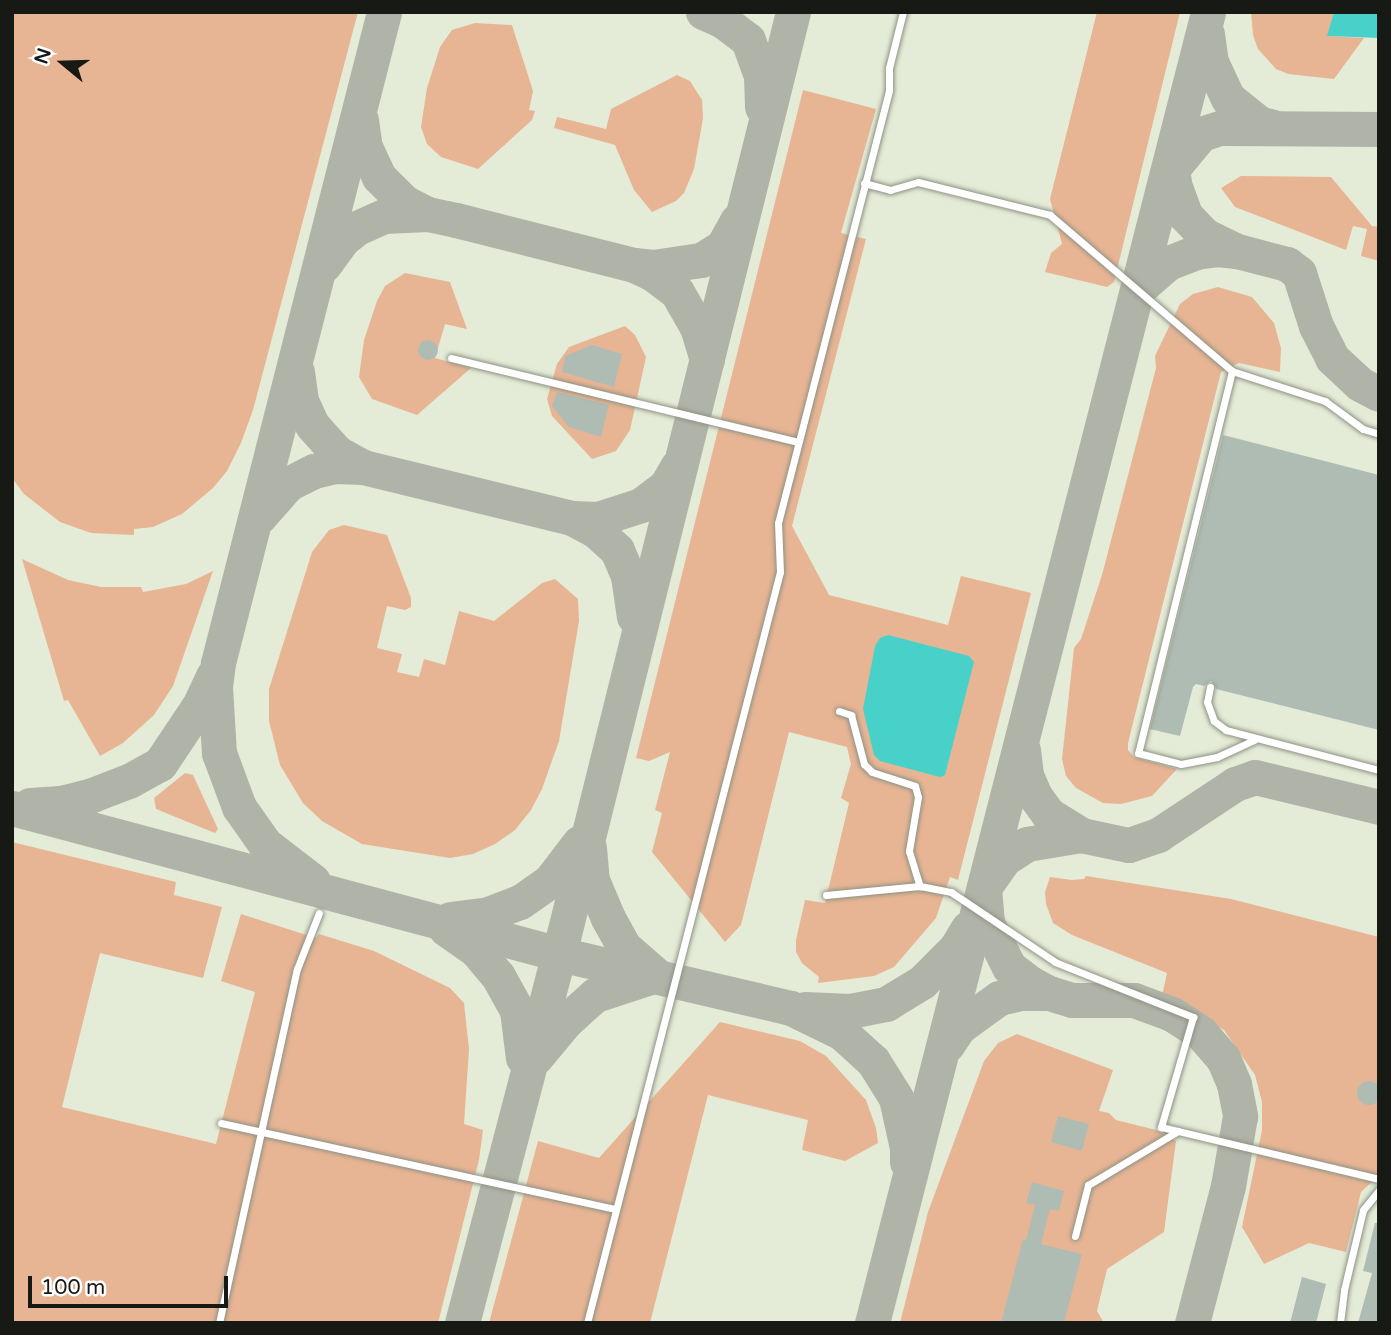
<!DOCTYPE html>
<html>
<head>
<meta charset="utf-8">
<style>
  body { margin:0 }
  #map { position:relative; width:1391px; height:1335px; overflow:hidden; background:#f1f6e8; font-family:"Varela Round",sans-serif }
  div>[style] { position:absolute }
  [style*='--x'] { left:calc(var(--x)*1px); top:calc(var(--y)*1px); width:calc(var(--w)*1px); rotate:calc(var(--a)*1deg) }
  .built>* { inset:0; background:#e4ebd6 }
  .green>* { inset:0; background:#e8b594 }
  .water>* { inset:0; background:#47d1c9 }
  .taxiway>* { height:35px; margin:-17.5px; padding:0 17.5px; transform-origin:17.5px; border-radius:17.5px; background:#b0b4a8 }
  .building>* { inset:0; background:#afbcb3 }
  .round { border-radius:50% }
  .roads { filter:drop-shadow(0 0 2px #8e9285) drop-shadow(0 0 2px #8e9285) }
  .lane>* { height:7px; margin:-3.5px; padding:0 3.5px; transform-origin:3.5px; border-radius:3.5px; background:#fff }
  span { translate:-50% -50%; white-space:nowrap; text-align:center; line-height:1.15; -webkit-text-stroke:5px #fff; paint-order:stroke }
  .frame { position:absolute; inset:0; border:14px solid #171914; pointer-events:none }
  .north { position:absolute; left:28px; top:28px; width:70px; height:70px; -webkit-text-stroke:5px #fff; paint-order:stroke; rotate:289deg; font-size:19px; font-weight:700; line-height:28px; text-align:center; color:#171914 }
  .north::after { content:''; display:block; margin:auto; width:24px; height:32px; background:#171914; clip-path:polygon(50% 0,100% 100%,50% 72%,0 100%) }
  .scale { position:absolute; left:28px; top:1276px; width:200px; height:32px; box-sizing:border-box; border:4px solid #171914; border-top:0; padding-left:9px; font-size:21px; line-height:24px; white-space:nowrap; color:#171914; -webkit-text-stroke:5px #fff; paint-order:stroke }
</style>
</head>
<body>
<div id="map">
  <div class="built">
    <div style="clip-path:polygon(12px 12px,1379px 12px,1379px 1323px,12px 1323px)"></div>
  </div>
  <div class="green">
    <div style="clip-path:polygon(12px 12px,358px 12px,253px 410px,241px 443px,227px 471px,213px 488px,182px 514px,153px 527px,134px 529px,134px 535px,91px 533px,60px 522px,24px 494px,12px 478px)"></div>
    <div style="clip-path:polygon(1097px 12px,1180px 12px,1114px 282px,1107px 287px,1045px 272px,1051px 253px,1062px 244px,1050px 199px)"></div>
    <div style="clip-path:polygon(1251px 12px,1334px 12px,1328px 36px,1364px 38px,1334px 79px,1288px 74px,1276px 69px,1258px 49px,1253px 35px)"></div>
    <div style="clip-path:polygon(475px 23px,512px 25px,533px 91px,529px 110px,535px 111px,532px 120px,478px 169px,441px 157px,427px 144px,421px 127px,427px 88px,440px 47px,452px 30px)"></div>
    <div style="clip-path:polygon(677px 75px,690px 81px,702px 100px,703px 118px,694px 169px,684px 193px,676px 201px,652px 212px,634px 190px,615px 145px,554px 128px,557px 117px,606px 129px,611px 109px)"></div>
    <div style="clip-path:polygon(803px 90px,876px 109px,841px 233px,866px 239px,792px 526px,829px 595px,948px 625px,961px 576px,1031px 593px,958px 880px,950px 877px,936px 918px,894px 967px,874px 976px,818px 983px,819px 977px,802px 963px,796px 952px,796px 940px,805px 900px,825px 903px,849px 803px,841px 798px,851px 764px,847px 747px,789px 732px,741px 925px,725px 942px,652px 852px,662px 813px,655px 810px,670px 752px,649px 761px,636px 758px)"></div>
    <div style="clip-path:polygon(1241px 176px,1331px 177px,1372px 226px,1379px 227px,1379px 261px,1361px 256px,1367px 229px,1353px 226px,1346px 250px,1235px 207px,1221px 188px)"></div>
    <div style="clip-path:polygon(405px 273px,450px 282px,467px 329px,445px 324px,435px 358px,471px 368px,417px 415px,372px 399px,359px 377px,364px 340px,377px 301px,385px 286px)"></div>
    <div style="clip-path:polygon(1218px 287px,1252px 297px,1274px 323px,1281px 348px,1280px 372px,1239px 363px,1221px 372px,1128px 743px,1128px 750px,1134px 757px,1177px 769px,1152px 796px,1121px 804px,1103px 803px,1076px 788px,1066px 776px,1062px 759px,1074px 648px,1081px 639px,1102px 575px,1156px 368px,1155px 356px,1180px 304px,1193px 294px)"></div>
    <div style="clip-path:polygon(625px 326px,635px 335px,646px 357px,630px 430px,616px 451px,592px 459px,552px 416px,547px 399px,557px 364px,569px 347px)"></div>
    <div style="clip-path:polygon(344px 525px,387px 535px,411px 598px,411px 607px,405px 610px,387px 606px,377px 648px,402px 654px,397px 672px,419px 677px,424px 659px,445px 665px,459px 611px,494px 621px,542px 583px,555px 579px,578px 599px,579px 621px,559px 741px,542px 789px,531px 810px,515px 830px,495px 844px,473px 854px,450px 858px,362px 844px,322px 821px,303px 803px,280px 765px,269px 721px,269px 689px,312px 552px,329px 530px)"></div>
    <div style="clip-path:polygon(22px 559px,68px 580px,101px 587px,141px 587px,143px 592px,186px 584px,213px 571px,173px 686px,154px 715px,123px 743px,100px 756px,68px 700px,64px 701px)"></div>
    <div style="clip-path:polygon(185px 773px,193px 775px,218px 829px,215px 833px,156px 809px,154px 798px)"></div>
    <div style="clip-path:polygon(12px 842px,176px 882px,174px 895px,222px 907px,203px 978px,100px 953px,62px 1107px,216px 1144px,255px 992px,221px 981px,241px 914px,316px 938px,319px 934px,374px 951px,450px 988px,464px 1003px,469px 1049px,464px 1124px,483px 1130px,479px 1160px,438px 1323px,12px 1323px)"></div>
    <div style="clip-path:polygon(1086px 876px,1231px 899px,1379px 937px,1379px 1175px,1361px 1192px,1346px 1252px,1309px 1243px,1264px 1264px,1242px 1227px,1262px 1130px,1262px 1102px,1255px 1075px,1224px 1030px,1162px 996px,1167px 973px,1072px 935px,1053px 923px,1046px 904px,1045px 892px,1050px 877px,1072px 880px,1084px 879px)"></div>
    <div style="clip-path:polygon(720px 1022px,800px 1041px,826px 1056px,866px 1100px,876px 1128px,878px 1143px,845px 1161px,802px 1150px,808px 1120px,708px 1095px,650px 1323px,489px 1323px,538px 1141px,599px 1158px)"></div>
    <div style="clip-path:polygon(1017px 1034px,1113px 1070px,1099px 1111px,1109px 1113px,1116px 1120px,1156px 1130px,1176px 1141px,1164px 1232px,1107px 1269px,1097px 1311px,1104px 1323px,900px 1323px,928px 1212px,984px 1061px,998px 1043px)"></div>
  </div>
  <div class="water">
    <div style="clip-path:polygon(1334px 12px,1379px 12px,1379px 38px,1327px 36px)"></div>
    <div style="clip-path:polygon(888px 635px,969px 656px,974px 662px,945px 775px,940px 777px,880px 761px,874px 755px,863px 709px,875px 646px,880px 638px)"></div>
  </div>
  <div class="taxiway">
    <div style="--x:703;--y:12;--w:22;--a:24"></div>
    <div style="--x:723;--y:21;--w:31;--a:37"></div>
    <div style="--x:748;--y:40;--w:38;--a:70"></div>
    <div style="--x:761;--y:76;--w:31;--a:88"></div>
    <div style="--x:1207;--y:34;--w:28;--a:82"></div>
    <div style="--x:1211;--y:62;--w:40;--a:65"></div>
    <div style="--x:1228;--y:98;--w:40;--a:39"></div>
    <div style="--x:1259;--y:123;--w:15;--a:16"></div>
    <div style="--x:361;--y:120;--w:27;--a:82"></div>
    <div style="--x:365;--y:147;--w:33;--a:65"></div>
    <div style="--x:379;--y:177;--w:35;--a:45"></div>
    <div style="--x:404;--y:202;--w:27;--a:27"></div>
    <div style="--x:1172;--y:165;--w:19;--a:84"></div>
    <div style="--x:1174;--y:184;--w:33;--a:70"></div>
    <div style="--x:1185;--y:215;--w:28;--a:46"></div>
    <div style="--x:1204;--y:235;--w:37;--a:26"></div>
    <div style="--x:1172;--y:169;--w:45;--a:-50.4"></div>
    <div style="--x:1201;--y:134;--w:20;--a:-18"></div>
    <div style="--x:1220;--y:128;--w:159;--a:0.4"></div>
    <div style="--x:324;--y:265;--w:31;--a:-54"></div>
    <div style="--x:342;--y:240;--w:19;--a:-39"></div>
    <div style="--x:357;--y:228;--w:30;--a:-24"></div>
    <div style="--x:384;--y:216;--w:44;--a:-2.6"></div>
    <div style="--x:428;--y:214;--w:29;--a:12"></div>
    <div style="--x:456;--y:220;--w:184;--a:14.2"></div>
    <div style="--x:634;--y:265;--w:21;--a:25"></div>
    <div style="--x:653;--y:274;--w:30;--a:37"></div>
    <div style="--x:677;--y:292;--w:40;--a:60.3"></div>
    <div style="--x:697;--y:327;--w:34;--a:73"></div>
    <div style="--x:634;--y:265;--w:19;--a:6"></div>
    <div style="--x:653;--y:267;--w:49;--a:-8.3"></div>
    <div style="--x:701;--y:260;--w:26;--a:-32"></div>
    <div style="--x:723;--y:246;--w:29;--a:-61"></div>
    <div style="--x:1138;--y:289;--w:40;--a:-41"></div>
    <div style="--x:1168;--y:263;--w:30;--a:-21"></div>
    <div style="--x:1196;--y:252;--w:21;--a:-8"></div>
    <div style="--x:1217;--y:249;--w:20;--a:6"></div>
    <div style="--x:1237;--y:251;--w:52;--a:14.6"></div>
    <div style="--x:1287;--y:264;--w:15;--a:37"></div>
    <div style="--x:1299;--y:273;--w:56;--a:72.2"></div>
    <div style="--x:1316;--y:326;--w:36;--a:63"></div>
    <div style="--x:1332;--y:358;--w:38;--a:43"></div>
    <div style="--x:1360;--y:384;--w:21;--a:28"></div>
    <div style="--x:297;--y:372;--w:29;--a:82"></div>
    <div style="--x:301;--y:401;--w:26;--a:65"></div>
    <div style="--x:312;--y:425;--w:36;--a:48"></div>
    <div style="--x:336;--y:452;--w:31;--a:29"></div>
    <div style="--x:259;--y:517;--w:44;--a:-48.7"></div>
    <div style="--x:288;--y:484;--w:29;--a:-27"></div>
    <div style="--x:314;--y:471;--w:22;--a:-13"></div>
    <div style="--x:335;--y:466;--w:28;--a:2"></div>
    <div style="--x:363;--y:467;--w:215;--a:13.7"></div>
    <div style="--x:572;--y:518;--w:26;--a:2"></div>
    <div style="--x:598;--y:519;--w:45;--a:-18"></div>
    <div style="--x:641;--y:505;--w:31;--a:-37"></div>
    <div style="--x:666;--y:486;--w:22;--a:-60"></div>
    <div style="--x:572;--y:518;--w:27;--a:28"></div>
    <div style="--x:596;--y:531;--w:28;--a:42"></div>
    <div style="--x:617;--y:550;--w:28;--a:67"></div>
    <div style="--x:628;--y:576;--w:41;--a:81.7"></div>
    <div style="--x:1023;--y:750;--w:25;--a:83"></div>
    <div style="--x:1026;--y:775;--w:23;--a:67"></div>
    <div style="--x:1035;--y:796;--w:22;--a:54"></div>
    <div style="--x:1048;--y:814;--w:39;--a:32"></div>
    <div style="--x:1081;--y:835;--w:49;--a:11.8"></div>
    <div style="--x:1129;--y:845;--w:31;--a:-19"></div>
    <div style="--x:1158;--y:835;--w:92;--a:-33.5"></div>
    <div style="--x:1235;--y:784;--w:21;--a:-19"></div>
    <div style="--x:1255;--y:777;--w:128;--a:13.6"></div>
    <div style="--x:30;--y:805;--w:31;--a:-4"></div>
    <div style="--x:61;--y:803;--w:32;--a:-14"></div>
    <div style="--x:92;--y:795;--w:40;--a:-21"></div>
    <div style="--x:129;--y:781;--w:35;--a:-29"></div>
    <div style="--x:160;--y:764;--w:72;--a:-56.3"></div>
    <div style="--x:200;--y:704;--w:31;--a:-65"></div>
    <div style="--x:12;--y:808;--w:566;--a:14.94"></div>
    <div style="--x:559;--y:954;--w:238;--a:13.1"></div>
    <div style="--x:791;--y:1008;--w:57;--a:26.1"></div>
    <div style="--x:842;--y:1033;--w:42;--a:42.1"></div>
    <div style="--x:873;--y:1061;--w:44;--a:58.1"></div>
    <div style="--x:896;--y:1098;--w:51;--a:77.6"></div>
    <div style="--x:907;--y:1148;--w:14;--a:90"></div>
    <div style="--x:1081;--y:835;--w:55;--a:170.5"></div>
    <div style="--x:1027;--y:844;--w:27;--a:147"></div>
    <div style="--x:1004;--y:859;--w:35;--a:125"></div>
    <div style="--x:984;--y:888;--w:35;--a:85"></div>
    <div style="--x:987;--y:923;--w:49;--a:63.4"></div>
    <div style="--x:1009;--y:967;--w:26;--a:37"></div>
    <div style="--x:1030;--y:983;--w:21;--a:28"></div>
    <div style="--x:1049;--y:993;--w:24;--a:17"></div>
    <div style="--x:1072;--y:1000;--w:62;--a:0"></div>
    <div style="--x:1134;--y:1000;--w:40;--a:20.2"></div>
    <div style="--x:1172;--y:1014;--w:35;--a:33"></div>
    <div style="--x:1201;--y:1033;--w:33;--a:49"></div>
    <div style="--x:1223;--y:1058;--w:28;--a:67"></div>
    <div style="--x:1234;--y:1084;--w:33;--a:79"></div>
    <div style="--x:1240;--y:1116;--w:71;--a:99.7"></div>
    <div style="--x:1228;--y:1186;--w:142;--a:104.7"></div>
    <div style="--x:589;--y:848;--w:32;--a:85"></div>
    <div style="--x:592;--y:880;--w:41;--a:67.2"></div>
    <div style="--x:608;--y:918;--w:33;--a:61"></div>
    <div style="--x:624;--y:947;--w:41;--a:41.1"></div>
    <div style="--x:313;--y:881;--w:61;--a:-142.4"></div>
    <div style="--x:265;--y:844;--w:45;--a:-125.1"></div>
    <div style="--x:239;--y:807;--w:58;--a:-110.3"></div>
    <div style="--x:219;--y:753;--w:66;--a:-93.5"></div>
    <div style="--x:215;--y:687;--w:24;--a:-83"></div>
    <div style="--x:218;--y:663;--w:672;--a:-75.69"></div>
    <div style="--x:450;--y:919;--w:38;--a:-7"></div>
    <div style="--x:488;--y:914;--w:34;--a:-21"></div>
    <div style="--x:520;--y:902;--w:37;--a:-35"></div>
    <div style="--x:550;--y:881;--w:48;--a:-52.7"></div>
    <div style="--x:446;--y:929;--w:37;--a:35"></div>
    <div style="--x:476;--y:950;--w:34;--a:50"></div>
    <div style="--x:498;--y:976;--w:39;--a:61"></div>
    <div style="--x:517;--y:1010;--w:48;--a:82.9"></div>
    <div style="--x:805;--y:1009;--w:45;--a:2.5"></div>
    <div style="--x:850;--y:1011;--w:37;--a:-11"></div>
    <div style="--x:886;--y:1004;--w:42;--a:-31.4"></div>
    <div style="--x:922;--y:982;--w:48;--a:-45"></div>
    <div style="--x:956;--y:948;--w:23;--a:-59"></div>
    <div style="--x:947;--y:1045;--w:22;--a:-56"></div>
    <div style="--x:959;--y:1027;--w:49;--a:-35.9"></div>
    <div style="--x:999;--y:998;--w:22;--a:-13"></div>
    <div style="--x:1020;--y:993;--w:29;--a:0"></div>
    <div style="--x:536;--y:1057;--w:47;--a:-50.2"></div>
    <div style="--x:566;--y:1021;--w:39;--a:-42"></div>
    <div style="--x:595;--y:995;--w:61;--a:-18.1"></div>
    <div style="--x:462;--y:1323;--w:382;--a:-75.3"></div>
    <div style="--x:559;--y:954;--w:971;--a:-76.05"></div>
    <div style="--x:872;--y:1323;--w:1353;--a:-75.62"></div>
  </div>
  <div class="building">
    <div class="round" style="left:418px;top:340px;width:20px;height:20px"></div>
    <div style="clip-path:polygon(592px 345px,622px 354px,614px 387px,562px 372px,565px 356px)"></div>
    <div style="clip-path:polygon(557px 392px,609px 405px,601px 437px,569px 427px,552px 406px)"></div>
    <div style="clip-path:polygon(1223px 435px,1379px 475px,1379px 730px,1216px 689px,1211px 681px,1204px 686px,1196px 684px,1193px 687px,1180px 736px,1150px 729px)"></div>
    <div class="round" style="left:1357px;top:1081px;width:24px;height:24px"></div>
    <div style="clip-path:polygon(1058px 1116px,1089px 1124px,1082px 1151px,1051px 1142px)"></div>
    <div style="clip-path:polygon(1032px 1182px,1064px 1191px,1059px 1211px,1050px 1209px,1041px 1244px,1082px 1254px,1064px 1323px,1001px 1323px,1023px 1239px,1026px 1240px,1035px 1205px,1026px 1203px)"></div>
    <div style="clip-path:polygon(1375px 1223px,1379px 1223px,1379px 1323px,1358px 1323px,1372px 1273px,1363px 1271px)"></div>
    <div style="clip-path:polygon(1302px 1277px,1326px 1284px,1316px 1323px,1290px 1323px)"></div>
  </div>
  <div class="roads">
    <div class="lane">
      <div style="--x:864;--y:183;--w:27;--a:15"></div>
      <div style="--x:890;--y:190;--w:29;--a:-16"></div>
      <div style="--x:918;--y:182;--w:136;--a:14"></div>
      <div style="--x:1050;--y:215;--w:240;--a:40.6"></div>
      <div style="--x:1232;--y:371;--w:393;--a:103.8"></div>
      <div style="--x:1138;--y:753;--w:44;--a:14.3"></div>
      <div style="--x:1181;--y:764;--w:37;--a:-11"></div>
      <div style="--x:1217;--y:757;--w:41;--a:-24.7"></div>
      <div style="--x:451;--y:358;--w:357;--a:13.6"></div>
      <div style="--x:1232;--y:371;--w:98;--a:17.9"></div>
      <div style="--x:1325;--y:401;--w:47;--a:36.4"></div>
      <div style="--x:1363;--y:429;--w:17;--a:17"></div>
      <div style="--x:1210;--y:687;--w:15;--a:101"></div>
      <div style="--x:1207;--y:702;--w:20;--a:70"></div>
      <div style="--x:1214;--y:721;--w:15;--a:37"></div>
      <div style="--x:1226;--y:730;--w:158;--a:14.7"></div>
      <div style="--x:839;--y:711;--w:13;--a:18"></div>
      <div style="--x:851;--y:715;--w:51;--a:75.1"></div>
      <div style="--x:864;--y:764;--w:11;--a:45"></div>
      <div style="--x:872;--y:772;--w:45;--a:18"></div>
      <div style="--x:915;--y:786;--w:11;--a:75"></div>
      <div style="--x:918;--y:797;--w:55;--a:99.5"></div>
      <div style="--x:909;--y:851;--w:37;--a:73"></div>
      <div style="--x:920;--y:886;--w:32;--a:11"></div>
      <div style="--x:951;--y:892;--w:125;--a:33.9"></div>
      <div style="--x:1055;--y:962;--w:149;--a:21.7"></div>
      <div style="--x:1193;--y:1017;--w:115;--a:106.2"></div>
      <div style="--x:1161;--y:1127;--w:224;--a:13.4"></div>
      <div style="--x:826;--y:895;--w:94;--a:-5.5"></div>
      <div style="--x:221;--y:1123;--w:404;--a:12.3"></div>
      <div style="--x:1075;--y:1236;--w:53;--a:-75.7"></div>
      <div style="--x:1088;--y:1185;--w:105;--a:-31"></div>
      <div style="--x:219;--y:1323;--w:362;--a:-77.6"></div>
      <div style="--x:297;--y:969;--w:60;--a:-68.6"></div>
      <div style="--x:587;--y:1323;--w:775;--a:-75.59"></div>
      <div style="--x:780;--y:572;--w:49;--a:-92.3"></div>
      <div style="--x:778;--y:523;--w:447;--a:-75.6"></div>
      <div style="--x:889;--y:90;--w:22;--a:-90"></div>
      <div style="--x:889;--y:68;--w:58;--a:-76"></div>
      <div style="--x:1340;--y:1323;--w:33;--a:-83"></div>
      <div style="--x:1344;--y:1290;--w:82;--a:-76.6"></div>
      <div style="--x:1363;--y:1210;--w:26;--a:-51"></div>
    </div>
  </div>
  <div class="frame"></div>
  <div class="north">N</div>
  <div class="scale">100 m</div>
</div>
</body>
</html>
